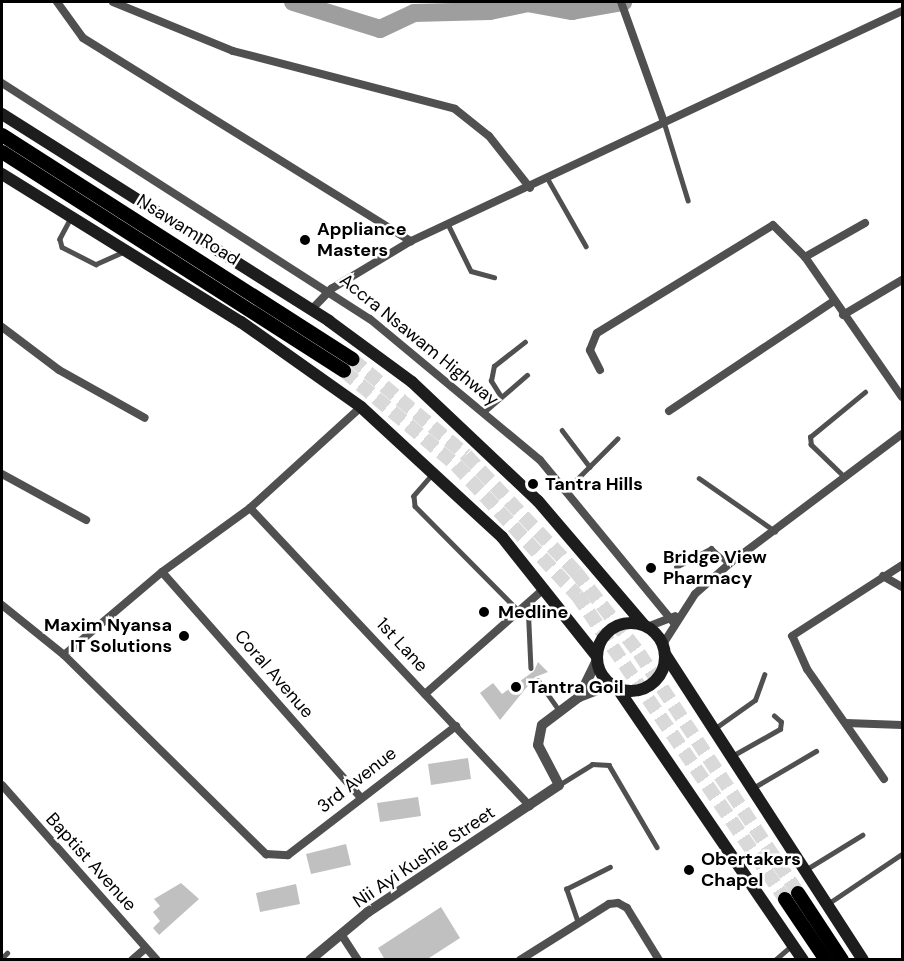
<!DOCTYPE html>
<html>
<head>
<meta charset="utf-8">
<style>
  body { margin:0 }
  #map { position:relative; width:904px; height:961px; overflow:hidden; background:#fff; font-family:"DM Sans",sans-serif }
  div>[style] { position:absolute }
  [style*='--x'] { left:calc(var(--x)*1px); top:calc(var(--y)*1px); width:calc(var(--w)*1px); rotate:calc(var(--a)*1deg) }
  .river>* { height:18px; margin:-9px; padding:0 9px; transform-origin:9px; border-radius:9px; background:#9e9e9e }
  .building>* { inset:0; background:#c0c0c0 }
  .trunk-tunnel>* { height:14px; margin-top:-7px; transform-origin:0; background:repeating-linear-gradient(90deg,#d9d9d9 0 14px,transparent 0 21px) }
  .service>* { height:4.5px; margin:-2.25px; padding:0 2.25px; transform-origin:2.25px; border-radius:2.25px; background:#505050 }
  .minor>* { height:8px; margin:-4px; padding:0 4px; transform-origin:4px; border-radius:4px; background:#505050 }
  .tertiary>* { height:10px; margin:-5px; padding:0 5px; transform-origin:5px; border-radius:5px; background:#505050 }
  .secondary>* { height:12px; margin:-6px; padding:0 6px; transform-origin:6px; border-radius:6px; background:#1d1d1d }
  .secondary>.ring { margin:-6px; padding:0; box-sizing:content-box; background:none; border:12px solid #1d1d1d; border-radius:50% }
  .trunk>* { height:14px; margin:-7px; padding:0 7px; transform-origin:7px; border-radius:7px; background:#000 }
  .dots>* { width:16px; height:16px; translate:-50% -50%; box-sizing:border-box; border:3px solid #fff; border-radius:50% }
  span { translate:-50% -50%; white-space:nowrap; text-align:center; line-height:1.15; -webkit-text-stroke:5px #fff; paint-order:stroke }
  .street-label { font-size:18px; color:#000 }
  .poi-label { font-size:18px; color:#000; font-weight:700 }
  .left { translate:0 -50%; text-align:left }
  .right { translate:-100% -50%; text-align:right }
  .frame { position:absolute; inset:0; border:3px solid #000; pointer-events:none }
</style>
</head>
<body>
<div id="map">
  <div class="river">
    <div style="--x:293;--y:2;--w:91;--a:17.2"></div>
    <div style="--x:380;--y:29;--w:38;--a:-25"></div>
    <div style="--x:414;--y:13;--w:76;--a:-1.5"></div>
    <div style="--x:490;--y:11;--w:38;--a:-12"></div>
    <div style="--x:527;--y:3;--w:46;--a:10.1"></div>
    <div style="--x:572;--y:11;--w:52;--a:-10"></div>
  </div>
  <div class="building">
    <div style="clip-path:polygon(538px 662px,548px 672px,535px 677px,500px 720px,480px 693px,493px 683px,502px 694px,534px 671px)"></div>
    <div style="clip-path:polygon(468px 758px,471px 779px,431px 785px,428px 764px)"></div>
    <div style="clip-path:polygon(418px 797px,421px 816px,380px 822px,377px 803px)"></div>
    <div style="clip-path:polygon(346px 844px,351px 865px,311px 874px,306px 854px)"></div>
    <div style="clip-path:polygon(181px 883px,199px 899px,159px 935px,153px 928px,160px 921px,153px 912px,160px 906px,154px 899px)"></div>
    <div style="clip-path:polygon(296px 884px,300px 904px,260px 912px,256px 893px)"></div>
    <div style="clip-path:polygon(441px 907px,460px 938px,426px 960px,385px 960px,378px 948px)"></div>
  </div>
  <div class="trunk-tunnel">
    <div style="--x:352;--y:359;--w:149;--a:40.1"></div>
    <div style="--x:466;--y:455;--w:161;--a:46.8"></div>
    <div style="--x:576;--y:572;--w:103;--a:52.1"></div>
    <div style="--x:639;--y:653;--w:288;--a:56.5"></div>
    <div style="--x:344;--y:371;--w:146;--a:40"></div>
    <div style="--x:456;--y:465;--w:178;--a:47.1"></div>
    <div style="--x:577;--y:595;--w:368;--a:55.6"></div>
  </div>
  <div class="service">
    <div style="--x:664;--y:122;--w:82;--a:72.9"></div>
    <div style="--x:549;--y:181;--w:75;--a:60.4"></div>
    <div style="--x:71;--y:218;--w:24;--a:118"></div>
    <div style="--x:60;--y:239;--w:8;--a:76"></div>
    <div style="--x:62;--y:247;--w:38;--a:27"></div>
    <div style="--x:96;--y:264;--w:32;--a:-24"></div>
    <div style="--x:448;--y:224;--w:52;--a:63.9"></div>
    <div style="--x:471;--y:271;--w:24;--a:15"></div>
    <div style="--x:501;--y:397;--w:19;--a:-122"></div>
    <div style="--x:491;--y:381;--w:15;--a:-79"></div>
    <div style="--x:494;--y:366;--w:39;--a:-38"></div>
    <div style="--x:483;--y:413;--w:58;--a:-40.8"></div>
    <div style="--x:562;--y:430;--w:46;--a:52.9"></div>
    <div style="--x:432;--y:475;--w:28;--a:131"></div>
    <div style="--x:414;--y:496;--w:10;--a:84"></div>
    <div style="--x:415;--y:506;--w:148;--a:45.3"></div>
    <div style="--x:843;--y:476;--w:45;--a:-135.9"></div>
    <div style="--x:811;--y:445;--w:8;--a:-97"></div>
    <div style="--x:810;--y:437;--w:71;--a:-39.3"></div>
    <div style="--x:699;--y:478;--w:93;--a:34.9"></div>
    <div style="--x:565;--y:491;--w:74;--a:-45"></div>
    <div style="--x:676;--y:567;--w:40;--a:-28"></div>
    <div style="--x:711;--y:548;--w:24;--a:42"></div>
    <div style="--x:528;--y:603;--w:65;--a:87.4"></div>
    <div style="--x:538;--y:680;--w:37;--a:55"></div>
    <div style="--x:714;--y:729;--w:50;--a:-35.3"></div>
    <div style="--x:755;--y:700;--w:27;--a:-70"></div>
    <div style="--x:732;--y:756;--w:55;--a:-29.4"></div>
    <div style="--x:780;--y:729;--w:7;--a:-82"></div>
    <div style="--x:781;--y:722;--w:9;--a:-139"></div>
    <div style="--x:559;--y:785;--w:39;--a:-32"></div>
    <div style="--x:592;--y:764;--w:17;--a:3"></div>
    <div style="--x:609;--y:765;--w:95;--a:59.7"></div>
    <div style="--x:753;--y:788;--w:73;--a:-30.4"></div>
    <div style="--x:807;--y:869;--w:65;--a:-31.7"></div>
    <div style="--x:829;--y:903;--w:88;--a:-33.9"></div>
    <div style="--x:578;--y:923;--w:36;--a:-109"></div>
    <div style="--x:566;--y:889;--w:49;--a:-26.6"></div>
    <div style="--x:2;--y:958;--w:7;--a:-45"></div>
    <div style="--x:775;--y:960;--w:21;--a:-41"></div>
  </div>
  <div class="minor">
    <div style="--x:57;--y:2;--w:44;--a:54.2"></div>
    <div style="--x:83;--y:38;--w:386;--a:31.8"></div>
    <div style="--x:113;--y:2;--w:130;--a:22.2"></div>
    <div style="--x:233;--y:51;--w:229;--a:14.6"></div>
    <div style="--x:455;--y:109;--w:43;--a:38.5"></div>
    <div style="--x:489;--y:136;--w:66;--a:51.7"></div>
    <div style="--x:621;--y:2;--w:127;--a:70.3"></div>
    <div style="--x:2;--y:83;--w:437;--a:32.7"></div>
    <div style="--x:370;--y:319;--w:221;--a:39.7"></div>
    <div style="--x:540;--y:460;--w:211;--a:50.6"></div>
    <div style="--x:805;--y:257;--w:69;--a:-29.5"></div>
    <div style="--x:312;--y:309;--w:28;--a:-46"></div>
    <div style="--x:331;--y:289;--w:93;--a:-31"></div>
    <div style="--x:411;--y:241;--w:542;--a:-25.1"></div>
    <div style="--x:843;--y:315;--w:69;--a:-30.7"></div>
    <div style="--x:2;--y:327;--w:71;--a:37"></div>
    <div style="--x:59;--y:370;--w:98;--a:29.2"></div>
    <div style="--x:600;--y:370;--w:22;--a:-117"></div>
    <div style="--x:590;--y:350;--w:18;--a:-68"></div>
    <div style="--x:597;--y:333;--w:206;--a:-31.5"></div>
    <div style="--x:773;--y:225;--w:45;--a:45"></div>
    <div style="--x:805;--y:257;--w:170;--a:55.3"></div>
    <div style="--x:669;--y:411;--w:198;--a:-33.7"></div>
    <div style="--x:2;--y:474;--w:96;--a:28.7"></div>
    <div style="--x:250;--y:508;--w:409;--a:46.8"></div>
    <div style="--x:162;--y:572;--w:301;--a:48.6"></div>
    <div style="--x:883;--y:576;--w:22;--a:30"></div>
    <div style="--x:2;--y:605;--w:80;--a:38.9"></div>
    <div style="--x:64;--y:655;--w:284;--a:44.6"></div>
    <div style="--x:266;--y:854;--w:22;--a:3"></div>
    <div style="--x:288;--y:855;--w:212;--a:-37.5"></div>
    <div style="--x:647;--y:627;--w:30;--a:-21"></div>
    <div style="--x:663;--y:644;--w:59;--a:-57.4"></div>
    <div style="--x:695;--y:594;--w:45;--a:-41.4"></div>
    <div style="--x:729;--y:564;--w:216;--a:-36.9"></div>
    <div style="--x:64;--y:655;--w:128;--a:-40.3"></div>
    <div style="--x:162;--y:572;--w:109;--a:-36"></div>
    <div style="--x:250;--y:508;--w:150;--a:-42.3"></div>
    <div style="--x:425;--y:694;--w:160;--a:-41.5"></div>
    <div style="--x:846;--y:723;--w:56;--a:2"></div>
    <div style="--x:884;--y:779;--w:134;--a:-125"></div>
    <div style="--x:807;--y:669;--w:36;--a:-114"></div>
    <div style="--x:792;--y:636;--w:131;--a:-32.8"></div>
    <div style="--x:2;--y:785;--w:234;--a:48.5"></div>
    <div style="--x:341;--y:934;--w:31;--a:57"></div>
    <div style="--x:132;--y:960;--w:18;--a:-41"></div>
    <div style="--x:520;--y:960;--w:105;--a:-32.2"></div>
    <div style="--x:609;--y:904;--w:9;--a:-6"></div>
    <div style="--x:618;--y:903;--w:10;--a:29"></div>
    <div style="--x:627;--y:908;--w:61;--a:58.4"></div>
  </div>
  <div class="tertiary">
    <div style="--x:579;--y:697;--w:39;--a:-64"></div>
    <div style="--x:310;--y:960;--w:75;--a:-39.6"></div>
    <div style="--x:368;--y:912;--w:229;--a:-33.6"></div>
    <div style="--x:559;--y:785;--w:45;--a:-117.7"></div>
    <div style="--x:538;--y:745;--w:20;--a:-79"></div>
    <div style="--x:542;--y:725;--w:46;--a:-37.1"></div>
    <div style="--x:579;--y:697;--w:34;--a:-21"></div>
  </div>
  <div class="secondary">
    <div style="--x:2;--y:114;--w:387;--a:32.3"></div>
    <div style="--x:329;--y:321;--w:103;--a:36.3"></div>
    <div style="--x:412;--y:382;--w:173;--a:43.4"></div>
    <div style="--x:538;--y:501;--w:163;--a:49.5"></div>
    <div style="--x:2;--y:174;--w:281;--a:31.8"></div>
    <div style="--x:241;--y:322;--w:147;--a:35.3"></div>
    <div style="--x:361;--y:407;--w:192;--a:42.7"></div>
    <div style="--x:502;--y:537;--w:151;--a:51.5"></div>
    <div class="ring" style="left:597px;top:623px;width:56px;height:56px"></div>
    <div style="--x:665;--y:654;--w:364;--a:57.1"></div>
    <div style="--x:618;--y:689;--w:328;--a:55.7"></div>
  </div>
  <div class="trunk">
    <div style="--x:2;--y:135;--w:416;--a:32.6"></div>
    <div style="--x:2;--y:152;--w:406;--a:32.6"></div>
    <div style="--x:798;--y:893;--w:80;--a:56.7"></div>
    <div style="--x:785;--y:899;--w:73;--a:56.1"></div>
  </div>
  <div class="dots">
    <div style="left:305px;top:240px;background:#000"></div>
    <div style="left:533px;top:484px;background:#000"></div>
    <div style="left:651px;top:568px;background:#000"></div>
    <div style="left:484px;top:612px;background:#000"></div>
    <div style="left:184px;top:636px;background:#000"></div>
    <div style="left:516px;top:687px;background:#000"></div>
    <div style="left:689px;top:870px;background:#000"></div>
  </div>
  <div class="street-label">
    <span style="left:188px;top:230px;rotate:32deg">Nsawam Road</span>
    <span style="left:419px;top:340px;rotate:39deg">Accra Nsawam Highway</span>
    <span style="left:402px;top:645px;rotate:47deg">1st Lane</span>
    <span style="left:274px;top:674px;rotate:49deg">Coral Avenue</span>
    <span style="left:357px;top:780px;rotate:-38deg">3rd Avenue</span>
    <span style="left:424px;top:857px;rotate:-34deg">Nii Ayi Kushie Street</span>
    <span style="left:91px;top:862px;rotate:48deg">Baptist Avenue</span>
  </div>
  <div class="poi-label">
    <span class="left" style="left:317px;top:240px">Appliance<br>Masters</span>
    <span class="left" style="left:545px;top:484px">Tantra Hills</span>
    <span class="left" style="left:663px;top:568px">Bridge View<br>Pharmacy</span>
    <span class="left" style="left:498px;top:612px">Medline</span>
    <span class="right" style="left:172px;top:636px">Maxim Nyansa<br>IT Solutions</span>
    <span class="left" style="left:528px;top:687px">Tantra Goil</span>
    <span class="left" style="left:701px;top:870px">Obertakers<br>Chapel</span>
  </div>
  <div class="frame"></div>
</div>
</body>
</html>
